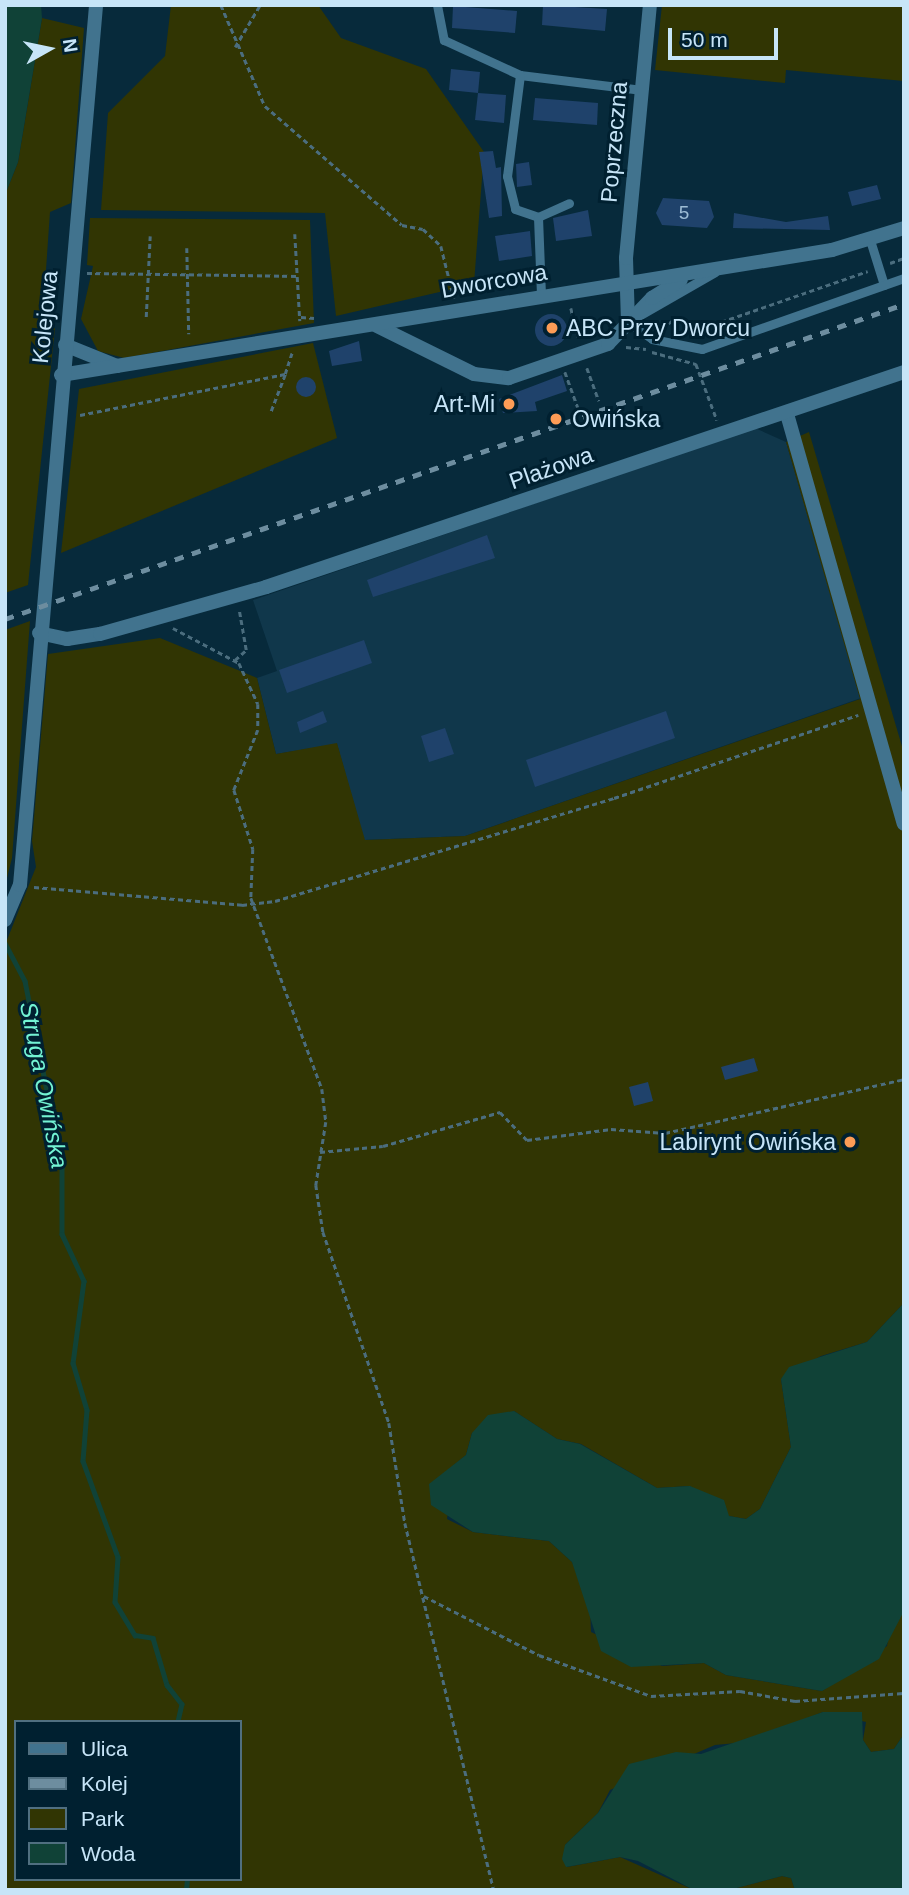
<!DOCTYPE html>
<html>
<head>
<meta charset="utf-8">
<style>
  body { margin:0 }
  #map { position:relative; width:909px; height:1895px; overflow:hidden; background:#072a3b; font-family:Helvetica,sans-serif }
  div>[style] { position:absolute }
  [style*='--x'] { left:calc(var(--x)*1px); top:calc(var(--y)*1px); width:calc(var(--w)*1px); rotate:calc(var(--a)*1deg) }
  .built>* { inset:0; background:#10374b }
  .green>* { inset:0; background:#313503 }
  .water>* { inset:0; background:#104237 }
  .stream>* { height:4.5px; margin:-2.25px; padding:0 2.25px; transform-origin:2.25px; border-radius:2.25px; background:#104237 }
  .building>* { inset:0; background:#1f426b }
  .round { border-radius:50% }
  .path>* { height:2.5px; margin-top:-1.25px; transform-origin:0; background:repeating-linear-gradient(90deg,#4b6d7e 0 5px,transparent 0 8.5px) }
  .service>* { height:9px; margin:-4.5px; padding:0 4.5px; transform-origin:4.5px; border-radius:4.5px; background:#41738e }
  .minor>* { height:14px; margin:-7px; padding:0 7px; transform-origin:7px; border-radius:7px; background:#41738e }
  .rail>* { height:4.5px; margin-top:-2.25px; transform-origin:0; background:repeating-linear-gradient(90deg,#6d8d9f 0 9px,transparent 0 18px) }
  .dots>* { width:19px; height:19px; translate:-50% -50%; box-sizing:border-box; border:4px solid #002030; border-radius:50% }
  span { translate:-50% -50%; white-space:nowrap; text-align:center; line-height:1.15; -webkit-text-stroke:6px #002030; paint-order:stroke }
  .number-label { font-size:19px; color:#9dbcd5 }
  .number-label span { -webkit-text-stroke-width:0 }
  .street-label { font-size:23px; color:#c7e5f8 }
  .poi-label { font-size:23px; color:#c7e5f8 }
  .left { translate:0 -50%; text-align:left }
  .right { translate:-100% -50%; text-align:right }
  .water-label { font-size:24px; color:#73f3d3; font-style:italic }
  .frame { position:absolute; inset:0; border:7px solid #c7e5f8; pointer-events:none }
  .legend { position:absolute; left:14px; top:1720px; width:228px; height:161px; box-sizing:border-box; background:#002030; border:2px solid #506f80; margin:0; padding:9px 12px; list-style:none; font-size:21px; color:#c7e5f8 }
  .legend li { display:flex; align-items:center; gap:14px; height:35px }
  .legend b { width:35px; border:2px solid #506f80 }
  .north { position:absolute; left:14px; top:14px; width:70px; height:70px; -webkit-text-stroke:5px #002030; paint-order:stroke; rotate:81deg; font-size:19px; font-weight:700; line-height:28px; text-align:center; color:#c7e5f8 }
  .north::after { content:''; display:block; margin:auto; width:24px; height:32px; background:#c7e5f8; clip-path:polygon(50% 0,100% 100%,50% 72%,0 100%) }
  .scale { position:absolute; left:668px; top:28px; width:110px; height:32px; box-sizing:border-box; border:4px solid #c7e5f8; border-top:0; padding-left:9px; font-size:21px; line-height:24px; white-space:nowrap; color:#c7e5f8; -webkit-text-stroke:5px #002030; paint-order:stroke }
</style>
</head>
<body>
<div id="map">
  <div class="built">
    <div style="clip-path:polygon(755px 428px,786px 442px,861px 698px,465px 836px,364px 840px,337px 744px,276px 754px,257px 678px,277px 671px,253px 600px)"></div>
  </div>
  <div class="green">
    <div style="clip-path:polygon(171px 5px,318px 5px,341px 38px,426px 69px,484px 152px,474px 284px,336px 316px,325px 213px,101px 210px,108px 113px,165px 56px)"></div>
    <div style="clip-path:polygon(662px 5px,904px 5px,904px 81px,786px 70px,785px 83px,655px 70px)"></div>
    <div style="clip-path:polygon(42px 18px,84px 28px,71px 203px,50px 212px,42px 327px,55px 328px,28px 585px,5px 593px,5px 195px,18px 162px)"></div>
    <div style="clip-path:polygon(90px 218px,310px 220px,314px 323px,124px 358px,98px 351px,81px 319px,93px 266px,87px 265px)"></div>
    <div style="clip-path:polygon(313px 343px,337px 438px,61px 553px,79px 389px)"></div>
    <div style="clip-path:polygon(evenodd,809px 432px,904px 753px,904px 1303px,867px 1342px,821px 1356px,781px 1379px,791px 1447px,760px 1509px,746px 1519px,729px 1516px,690px 1486px,657px 1488px,581px 1444px,557px 1439px,514px 1411px,472px 1433px,466px 1455px,454px 1465px,447px 1519px,473px 1532px,549px 1541px,572px 1562px,590px 1606px,591px 1632px,662px 1666px,704px 1663px,726px 1675px,822px 1691px,887px 1646px,890px 1627px,904px 1611px,904px 1734px,894px 1749px,871px 1752px,863px 1740px,866px 1722px,823px 1712px,747px 1742px,715px 1745px,610px 1790px,598px 1813px,565px 1845px,567px 1867px,620px 1857px,694px 1890px,5px 1890px,5px 945px,36px 867px,32px 841px,48px 654px,160px 638px,257px 678px,276px 754px,337px 743px,365px 840px,465px 836px,860px 699px,786px 442px,809px 432px,16px 1722px,240px 1722px,240px 1879px,16px 1879px,16px 1722px)"></div>
    <div style="clip-path:polygon(30px 621px,12px 858px,5px 886px,5px 630px)"></div>
    <div style="clip-path:polygon(782px 1876px,791px 1878px,795px 1890px,729px 1890px)"></div>
  </div>
  <div class="water">
    <div style="clip-path:polygon(5px 5px,41px 5px,42px 18px,18px 162px,5px 195px)"></div>
    <div style="clip-path:polygon(904px 1303px,904px 1611px,879px 1659px,822px 1691px,726px 1675px,704px 1663px,631px 1667px,601px 1651px,572px 1562px,549px 1541px,473px 1532px,431px 1505px,429px 1484px,466px 1455px,472px 1433px,488px 1415px,514px 1411px,557px 1439px,580px 1444px,657px 1488px,690px 1486px,724px 1500px,729px 1516px,746px 1519px,760px 1509px,791px 1447px,781px 1379px,789px 1367px,867px 1342px)"></div>
    <div style="clip-path:polygon(823px 1712px,862px 1712px,863px 1740px,871px 1752px,894px 1749px,904px 1734px,904px 1890px,795px 1890px,791px 1878px,782px 1876px,729px 1890px,694px 1890px,638px 1861px,620px 1857px,566px 1867px,562px 1859px,565px 1845px,598px 1813px,629px 1764px,676px 1752px,701px 1754px)"></div>
  </div>
  <div class="stream">
    <div style="--x:5;--y:943;--w:43;--a:62.2"></div>
    <div style="--x:25;--y:981;--w:190;--a:78.7"></div>
    <div style="--x:62;--y:1167;--w:67;--a:90"></div>
    <div style="--x:62;--y:1234;--w:52;--a:64.9"></div>
    <div style="--x:84;--y:1281;--w:83;--a:97.6"></div>
    <div style="--x:73;--y:1363;--w:49;--a:73.4"></div>
    <div style="--x:87;--y:1410;--w:51;--a:94.5"></div>
    <div style="--x:83;--y:1461;--w:102;--a:70"></div>
    <div style="--x:118;--y:1557;--w:45;--a:93.8"></div>
    <div style="--x:115;--y:1602;--w:39;--a:59"></div>
    <div style="--x:135;--y:1635;--w:18;--a:9"></div>
    <div style="--x:153;--y:1638;--w:49;--a:73.4"></div>
    <div style="--x:167;--y:1685;--w:24;--a:52"></div>
    <div style="--x:182;--y:1704;--w:18;--a:103"></div>
    <div style="--x:186;--y:1890;--w:11;--a:-85"></div>
  </div>
  <div class="building">
    <div style="clip-path:polygon(543px 5px,607px 9px,605px 31px,542px 25px)"></div>
    <div style="clip-path:polygon(453px 6px,517px 11px,515px 33px,452px 28px)"></div>
    <div style="clip-path:polygon(451px 69px,480px 72px,478px 93px,449px 90px)"></div>
    <div style="clip-path:polygon(478px 93px,506px 95px,504px 123px,475px 120px)"></div>
    <div style="clip-path:polygon(535px 98px,598px 103px,597px 125px,533px 120px)"></div>
    <div style="clip-path:polygon(493px 151px,496px 168px,501px 167px,502px 216px,489px 218px,479px 152px)"></div>
    <div style="clip-path:polygon(529px 162px,532px 185px,517px 187px,516px 164px)"></div>
    <div style="clip-path:polygon(877px 185px,881px 199px,852px 206px,848px 192px)"></div>
    <div style="clip-path:polygon(663px 198px,709px 201px,714px 217px,707px 228px,662px 225px,656px 213px)"></div>
    <div style="clip-path:polygon(588px 210px,592px 236px,556px 241px,553px 218px)"></div>
    <div style="clip-path:polygon(734px 213px,786px 222px,828px 216px,830px 230px,733px 228px)"></div>
    <div style="clip-path:polygon(530px 231px,532px 256px,499px 261px,495px 236px)"></div>
    <div class="round" style="left:535px;top:314px;width:32px;height:32px"></div>
    <div style="clip-path:polygon(359px 341px,362px 361px,332px 366px,329px 351px)"></div>
    <div style="clip-path:polygon(562px 375px,567px 391px,535px 402px,537px 411px,503px 413px,499px 399px)"></div>
    <div class="round" style="left:296px;top:377px;width:20px;height:20px"></div>
    <div style="clip-path:polygon(487px 535px,495px 558px,373px 597px,367px 580px)"></div>
    <div style="clip-path:polygon(364px 640px,372px 663px,287px 693px,279px 670px)"></div>
    <div style="clip-path:polygon(323px 711px,327px 722px,300px 733px,297px 722px)"></div>
    <div style="clip-path:polygon(666px 711px,675px 738px,535px 787px,526px 760px)"></div>
    <div style="clip-path:polygon(445px 728px,454px 754px,429px 762px,421px 736px)"></div>
    <div style="clip-path:polygon(754px 1058px,758px 1071px,725px 1080px,721px 1067px)"></div>
    <div style="clip-path:polygon(648px 1082px,653px 1101px,634px 1106px,629px 1087px)"></div>
  </div>
  <div class="path">
    <div style="--x:221;--y:5;--w:110;--a:66.5"></div>
    <div style="--x:265;--y:106;--w:181;--a:41"></div>
    <div style="--x:402;--y:225;--w:21;--a:11"></div>
    <div style="--x:423;--y:229;--w:25;--a:43"></div>
    <div style="--x:441;--y:246;--w:54;--a:76"></div>
    <div style="--x:235;--y:47;--w:49;--a:-59.2"></div>
    <div style="--x:295;--y:234;--w:87;--a:86.7"></div>
    <div style="--x:187;--y:248;--w:86;--a:88.7"></div>
    <div style="--x:890;--y:263;--w:15;--a:-20"></div>
    <div style="--x:87;--y:273;--w:210;--a:0.8"></div>
    <div style="--x:571;--y:308;--w:32;--a:76"></div>
    <div style="--x:146;--y:317;--w:81;--a:-87.2"></div>
    <div style="--x:301;--y:317;--w:13;--a:4"></div>
    <div style="--x:661;--y:328;--w:17;--a:-33"></div>
    <div style="--x:689;--y:333;--w:189;--a:-19.1"></div>
    <div style="--x:626;--y:347;--w:20;--a:6"></div>
    <div style="--x:652;--y:352;--w:46;--a:15.3"></div>
    <div style="--x:696;--y:364;--w:60;--a:69.4"></div>
    <div style="--x:587;--y:368;--w:35;--a:70"></div>
    <div style="--x:565;--y:372;--w:38;--a:70"></div>
    <div style="--x:271;--y:411;--w:40;--a:-69"></div>
    <div style="--x:80;--y:415;--w:209;--a:-11.3"></div>
    <div style="--x:285;--y:374;--w:22;--a:-72"></div>
    <div style="--x:173;--y:628;--w:75;--a:27.9"></div>
    <div style="--x:239;--y:663;--w:45;--a:65.1"></div>
    <div style="--x:258;--y:704;--w:26;--a:90"></div>
    <div style="--x:258;--y:730;--w:65;--a:111.8"></div>
    <div style="--x:234;--y:790;--w:62;--a:72.1"></div>
    <div style="--x:253;--y:849;--w:49;--a:92.3"></div>
    <div style="--x:251;--y:898;--w:204;--a:69.6"></div>
    <div style="--x:322;--y:1089;--w:33;--a:83"></div>
    <div style="--x:326;--y:1122;--w:64;--a:99"></div>
    <div style="--x:316;--y:1185;--w:48;--a:81.5"></div>
    <div style="--x:323;--y:1232;--w:202;--a:70.9"></div>
    <div style="--x:389;--y:1423;--w:101;--a:80.9"></div>
    <div style="--x:405;--y:1523;--w:378;--a:76.4"></div>
    <div style="--x:235;--y:660;--w:15;--a:-42"></div>
    <div style="--x:246;--y:650;--w:41;--a:-99.9"></div>
    <div style="--x:34;--y:887;--w:209;--a:4.9"></div>
    <div style="--x:242;--y:905;--w:33;--a:-7"></div>
    <div style="--x:275;--y:901;--w:354;--a:-16.9"></div>
    <div style="--x:614;--y:798;--w:258;--a:-18.8"></div>
    <div style="--x:320;--y:1152;--w:63;--a:-5.4"></div>
    <div style="--x:383;--y:1146;--w:122;--a:-16.2"></div>
    <div style="--x:500;--y:1112;--w:39;--a:46"></div>
    <div style="--x:527;--y:1140;--w:85;--a:-7.5"></div>
    <div style="--x:611;--y:1129;--w:54;--a:4.2"></div>
    <div style="--x:665;--y:1133;--w:245;--a:-12.7"></div>
    <div style="--x:424;--y:1596;--w:129;--a:27.2"></div>
    <div style="--x:539;--y:1655;--w:119;--a:20.1"></div>
    <div style="--x:651;--y:1696;--w:89;--a:-3.2"></div>
    <div style="--x:740;--y:1691;--w:56;--a:10.3"></div>
    <div style="--x:795;--y:1701;--w:109;--a:-4.2"></div>
  </div>
  <div class="service">
    <div style="--x:437;--y:5;--w:36;--a:79"></div>
    <div style="--x:444;--y:40;--w:84;--a:24.7"></div>
    <div style="--x:520;--y:75;--w:123;--a:7"></div>
    <div style="--x:520;--y:75;--w:102;--a:97.3"></div>
    <div style="--x:507;--y:176;--w:34;--a:76"></div>
    <div style="--x:515;--y:209;--w:24;--a:19"></div>
    <div style="--x:538;--y:217;--w:79;--a:87.8"></div>
    <div style="--x:538;--y:217;--w:34;--a:-24"></div>
    <div style="--x:870;--y:240;--w:47;--a:72.7"></div>
    <div style="--x:715;--y:272;--w:100;--a:150.1"></div>
    <div style="--x:628;--y:322;--w:29;--a:35"></div>
    <div style="--x:652;--y:339;--w:51;--a:11.3"></div>
    <div style="--x:702;--y:349;--w:214;--a:-19.4"></div>
  </div>
  <div class="minor">
    <div style="--x:628;--y:322;--w:64;--a:-91.8"></div>
    <div style="--x:626;--y:258;--w:254;--a:-84.6"></div>
    <div style="--x:377;--y:326;--w:108;--a:26.3"></div>
    <div style="--x:474;--y:374;--w:35;--a:7"></div>
    <div style="--x:509;--y:378;--w:105;--a:-19"></div>
    <div style="--x:608;--y:344;--w:64;--a:-46.3"></div>
    <div style="--x:652;--y:298;--w:34;--a:-32"></div>
    <div style="--x:65;--y:345;--w:56;--a:22"></div>
    <div style="--x:61;--y:375;--w:781;--a:-9.21"></div>
    <div style="--x:832;--y:250;--w:75;--a:-17"></div>
    <div style="--x:787;--y:414;--w:426;--a:74.1"></div>
    <div style="--x:39;--y:633;--w:29;--a:12"></div>
    <div style="--x:67;--y:639;--w:33;--a:-9"></div>
    <div style="--x:100;--y:634;--w:173;--a:-15.8"></div>
    <div style="--x:266;--y:587;--w:673;--a:-18.62"></div>
    <div style="--x:5;--y:920;--w:38;--a:-67"></div>
    <div style="--x:20;--y:885;--w:883;--a:-85.06"></div>
  </div>
  <div class="rail">
    <div style="--x:5;--y:619;--w:953;--a:-19.31"></div>
  </div>
  <div class="dots">
    <div style="left:552px;top:328px;background:#fd9c56"></div>
    <div style="left:509px;top:404px;background:#fd9c56"></div>
    <div style="left:556px;top:419px;background:#fd9c56"></div>
    <div style="left:850px;top:1142px;background:#fd9c56"></div>
  </div>
  <div class="number-label">
    <span style="left:684px;top:213px">5</span>
  </div>
  <div class="street-label">
    <span style="left:614px;top:142px;rotate:-85deg">Poprzeczna</span>
    <span style="left:494px;top:281px;rotate:-10deg">Dworcowa</span>
    <span style="left:45px;top:317px;rotate:-84deg">Kolejowa</span>
    <span style="left:551px;top:468px;rotate:-19deg">Plażowa</span>
  </div>
  <div class="poi-label">
    <span class="left" style="left:566px;top:328px">ABC Przy Dworcu</span>
    <span class="right" style="left:495px;top:404px">Art-Mi</span>
    <span class="left" style="left:572px;top:419px">Owińska</span>
    <span class="right" style="left:836px;top:1142px">Labirynt Owińska</span>
  </div>
  <div class="water-label">
    <span style="left:44px;top:1085px;rotate:79deg">Struga Owińska</span>
  </div>
  <div class="frame"></div>
  <ul class="legend">
  <li><b style="height:9px;background:#41738e"></b>Ulica</li>
  <li><b style="height:9px;background:#6d8d9f"></b>Kolej</li>
  <li><b style="height:19px;background:#313503"></b>Park</li>
  <li><b style="height:19px;background:#104237"></b>Woda</li>
  </ul>
  <div class="north">N</div>
  <div class="scale">50 m</div>
</div>
</body>
</html>
